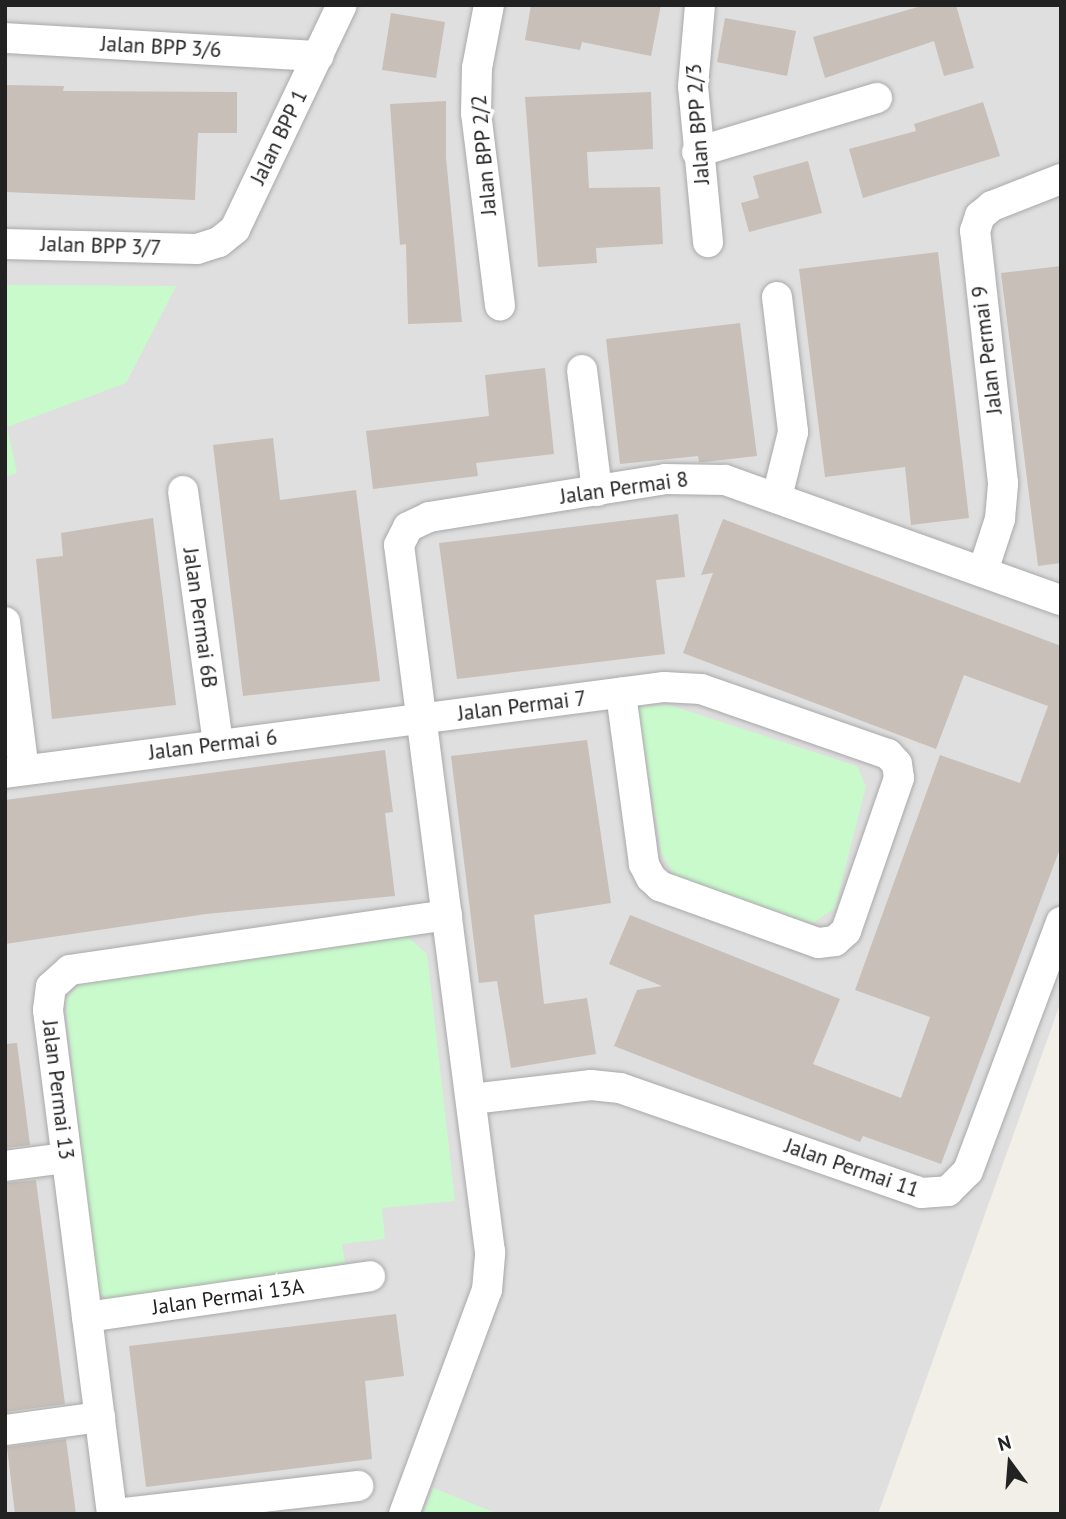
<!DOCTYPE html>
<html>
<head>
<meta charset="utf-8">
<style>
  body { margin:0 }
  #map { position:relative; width:1066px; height:1519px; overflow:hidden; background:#f2efe9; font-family:"PT Sans",sans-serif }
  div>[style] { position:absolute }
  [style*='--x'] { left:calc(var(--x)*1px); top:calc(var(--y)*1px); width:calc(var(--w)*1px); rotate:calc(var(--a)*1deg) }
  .residential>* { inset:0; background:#e0dfdf }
  .park>* { inset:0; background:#c8facc }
  .building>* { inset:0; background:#c7bfb8 }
  .roads { filter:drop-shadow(0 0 2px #a9a9a9) drop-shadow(0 0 2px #a9a9a9) }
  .minor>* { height:30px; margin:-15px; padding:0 15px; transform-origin:15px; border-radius:15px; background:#fff }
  span { translate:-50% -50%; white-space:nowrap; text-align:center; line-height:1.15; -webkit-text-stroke:7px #fff; paint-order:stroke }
  .street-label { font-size:21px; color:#222 }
  .frame { position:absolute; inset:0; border:7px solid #222; pointer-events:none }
  .north { position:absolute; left:975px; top:1428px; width:70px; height:70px; -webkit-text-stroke:5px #fff; paint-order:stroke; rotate:344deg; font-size:19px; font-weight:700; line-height:28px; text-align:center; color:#222 }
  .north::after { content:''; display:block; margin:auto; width:24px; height:32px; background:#222; clip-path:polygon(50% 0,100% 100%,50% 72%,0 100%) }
</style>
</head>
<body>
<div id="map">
  <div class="residential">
    <div style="clip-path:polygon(5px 5px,1061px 5px,1061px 1001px,878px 1514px,5px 1514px)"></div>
  </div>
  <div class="park">
    <div style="clip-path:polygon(5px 285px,176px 286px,126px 383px,7px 427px,17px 473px,5px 477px)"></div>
    <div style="clip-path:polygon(669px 705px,857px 766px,866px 786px,835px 908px,813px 923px,679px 881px,662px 855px,637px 707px)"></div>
    <div style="clip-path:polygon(408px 937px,427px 954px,455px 1201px,382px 1208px,385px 1239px,342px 1244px,347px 1275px,110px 1302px,97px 1290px,65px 1000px,83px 981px)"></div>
    <div style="clip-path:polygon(433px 1488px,498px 1514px,423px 1514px)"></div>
  </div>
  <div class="building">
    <div style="clip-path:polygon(531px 5px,661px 5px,651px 56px,582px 42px,580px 50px,525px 40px)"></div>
    <div style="clip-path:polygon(925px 5px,956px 5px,974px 68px,944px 76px,934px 41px,825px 78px,813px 37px)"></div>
    <div style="clip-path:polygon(391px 13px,445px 22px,436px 78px,382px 70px)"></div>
    <div style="clip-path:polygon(725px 18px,796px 31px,787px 76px,717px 62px)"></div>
    <div style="clip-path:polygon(5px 85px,64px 86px,63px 91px,237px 92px,237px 133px,198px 133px,195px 200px,5px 192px)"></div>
    <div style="clip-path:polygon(651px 92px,653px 149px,587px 152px,589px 188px,660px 187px,663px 244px,596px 248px,597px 263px,538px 267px,525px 97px)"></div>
    <div style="clip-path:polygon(446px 101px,446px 158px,462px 322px,408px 324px,406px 244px,400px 245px,390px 104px)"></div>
    <div style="clip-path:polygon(983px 102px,1000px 156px,863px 198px,849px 149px,916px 131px,914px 124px)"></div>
    <div style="clip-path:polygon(808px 161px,822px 213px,749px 232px,741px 203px,759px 198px,753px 176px)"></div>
    <div style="clip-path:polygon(938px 252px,969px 518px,911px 525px,905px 467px,825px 477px,799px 269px)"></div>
    <div style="clip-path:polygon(1061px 266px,1061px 563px,1038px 566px,1001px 273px)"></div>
    <div style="clip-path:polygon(740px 323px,757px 456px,704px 462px,699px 462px,698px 456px,620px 464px,606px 339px)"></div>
    <div style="clip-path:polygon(545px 368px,554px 454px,476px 463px,478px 476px,373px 489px,366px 431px,489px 416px,485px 375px)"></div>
    <div style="clip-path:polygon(273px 438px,280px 500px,356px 490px,380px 681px,243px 696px,213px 445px)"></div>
    <div style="clip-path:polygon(678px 514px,685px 577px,656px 580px,665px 654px,457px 679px,439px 543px)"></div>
    <div style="clip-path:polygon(153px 518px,176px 705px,52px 719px,36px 559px,63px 556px,61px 533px)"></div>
    <div style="clip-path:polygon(723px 519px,1061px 646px,1061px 846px,941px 1164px,863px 1136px,860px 1142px,614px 1046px,637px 990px,662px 986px,609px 964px,630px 915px,840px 999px,813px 1064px,901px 1098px,930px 1017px,855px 990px,940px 755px,1020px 783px,1048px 706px,964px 675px,936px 749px,683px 653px,713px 573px,701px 575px)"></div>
    <div style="clip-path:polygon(587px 740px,611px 903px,534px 915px,544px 1004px,587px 998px,596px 1054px,511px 1068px,497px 981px,479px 983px,451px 756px)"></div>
    <div style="clip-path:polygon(385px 750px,393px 812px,385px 813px,395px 896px,206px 914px,5px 944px,5px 800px)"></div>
    <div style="clip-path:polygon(17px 1043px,30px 1145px,5px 1148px,5px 1044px)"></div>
    <div style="clip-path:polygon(36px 1180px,65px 1404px,5px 1412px,5px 1183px)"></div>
    <div style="clip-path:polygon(396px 1314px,404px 1376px,365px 1381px,372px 1459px,146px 1487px,129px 1346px)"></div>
    <div style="clip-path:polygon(66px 1439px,76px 1514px,15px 1514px,7px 1447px)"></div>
  </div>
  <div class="roads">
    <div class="minor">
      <div style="--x:489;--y:5;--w:64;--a:100.8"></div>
      <div style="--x:477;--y:68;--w:45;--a:91.3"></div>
      <div style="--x:476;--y:113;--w:194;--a:82.9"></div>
      <div style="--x:700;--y:5;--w:81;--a:94.9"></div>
      <div style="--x:693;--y:86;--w:157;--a:84.5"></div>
      <div style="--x:5;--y:38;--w:314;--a:3.3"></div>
      <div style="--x:697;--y:152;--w:188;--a:-16.7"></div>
      <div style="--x:5;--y:244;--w:192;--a:1.5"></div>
      <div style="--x:197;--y:249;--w:23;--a:-18"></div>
      <div style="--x:219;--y:242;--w:21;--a:-39"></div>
      <div style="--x:235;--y:229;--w:248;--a:-64.5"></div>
      <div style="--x:777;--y:297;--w:136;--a:83.2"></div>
      <div style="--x:793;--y:432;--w:67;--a:103.8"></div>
      <div style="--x:582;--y:370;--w:122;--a:82.9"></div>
      <div style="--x:183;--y:491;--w:255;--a:82.1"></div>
      <div style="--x:983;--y:571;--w:55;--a:-71.9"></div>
      <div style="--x:1000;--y:519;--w:36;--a:-85"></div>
      <div style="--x:1003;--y:483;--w:254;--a:-96.3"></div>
      <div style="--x:975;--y:231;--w:16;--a:-72"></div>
      <div style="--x:980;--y:216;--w:16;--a:-40"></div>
      <div style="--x:992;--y:206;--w:74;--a:-21.4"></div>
      <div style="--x:5;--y:622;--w:149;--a:82.7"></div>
      <div style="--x:5;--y:773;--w:665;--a:-7.44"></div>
      <div style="--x:664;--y:687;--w:37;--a:3"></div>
      <div style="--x:701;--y:689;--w:198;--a:19.2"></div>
      <div style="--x:888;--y:754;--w:13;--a:48"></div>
      <div style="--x:897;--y:764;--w:14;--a:82"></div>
      <div style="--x:899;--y:778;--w:162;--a:109.1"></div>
      <div style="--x:846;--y:931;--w:15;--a:138"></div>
      <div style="--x:835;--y:941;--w:17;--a:173"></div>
      <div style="--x:818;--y:943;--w:168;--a:-160.2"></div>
      <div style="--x:660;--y:886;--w:12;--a:-138"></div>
      <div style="--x:651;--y:878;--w:16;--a:-117"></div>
      <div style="--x:644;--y:864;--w:173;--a:-97.7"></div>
      <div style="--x:472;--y:1099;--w:120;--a:-6.7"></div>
      <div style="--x:591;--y:1085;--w:29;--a:6"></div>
      <div style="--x:620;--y:1088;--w:319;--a:19.2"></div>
      <div style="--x:921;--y:1193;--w:27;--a:-4"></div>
      <div style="--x:948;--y:1191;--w:28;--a:-45"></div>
      <div style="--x:968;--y:1171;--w:266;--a:-69.5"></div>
      <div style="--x:5;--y:1166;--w:62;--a:-7.5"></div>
      <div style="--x:87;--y:1317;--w:286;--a:-8.2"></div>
      <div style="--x:5;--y:1430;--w:96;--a:-7.8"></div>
      <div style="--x:112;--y:1514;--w:508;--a:-97.24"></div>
      <div style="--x:48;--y:1010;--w:23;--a:-83"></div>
      <div style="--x:51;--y:987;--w:25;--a:-42"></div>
      <div style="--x:70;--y:970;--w:381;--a:-8.3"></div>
      <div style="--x:116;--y:1514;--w:244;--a:-6.6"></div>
      <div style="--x:404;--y:1514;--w:239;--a:-69.7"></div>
      <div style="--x:487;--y:1290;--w:38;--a:-85"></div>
      <div style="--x:490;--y:1252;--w:713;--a:-97.33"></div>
      <div style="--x:399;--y:545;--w:20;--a:-63"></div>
      <div style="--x:408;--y:527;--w:23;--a:-25"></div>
      <div style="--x:429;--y:517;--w:239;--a:-9.1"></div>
      <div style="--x:665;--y:479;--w:60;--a:1"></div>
      <div style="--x:725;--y:480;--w:357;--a:19.7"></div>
    </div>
  </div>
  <div class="street-label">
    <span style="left:161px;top:47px;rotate:3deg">Jalan BPP 3/6</span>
    <span style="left:698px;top:124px;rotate:-94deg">Jalan BPP 2/3</span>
    <span style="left:279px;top:137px;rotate:-64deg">Jalan BPP 1</span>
    <span style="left:484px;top:155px;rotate:-95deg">Jalan BPP 2/2</span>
    <span style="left:101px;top:246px;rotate:2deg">Jalan BPP 3/7</span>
    <span style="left:987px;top:350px;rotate:-97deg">Jalan Permai 9</span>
    <span style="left:624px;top:488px;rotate:-8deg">Jalan Permai 8</span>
    <span style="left:200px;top:618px;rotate:82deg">Jalan Permai 6B</span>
    <span style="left:522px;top:706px;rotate:-7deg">Jalan Permai 7</span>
    <span style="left:213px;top:745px;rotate:-7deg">Jalan Permai 6</span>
    <span style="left:58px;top:1090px;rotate:83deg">Jalan Permai 13</span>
    <span style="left:852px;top:1168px;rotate:19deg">Jalan Permai 11</span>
    <span style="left:228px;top:1297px;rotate:-8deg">Jalan Permai 13A</span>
  </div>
  <div class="frame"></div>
  <div class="north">N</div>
</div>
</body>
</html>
